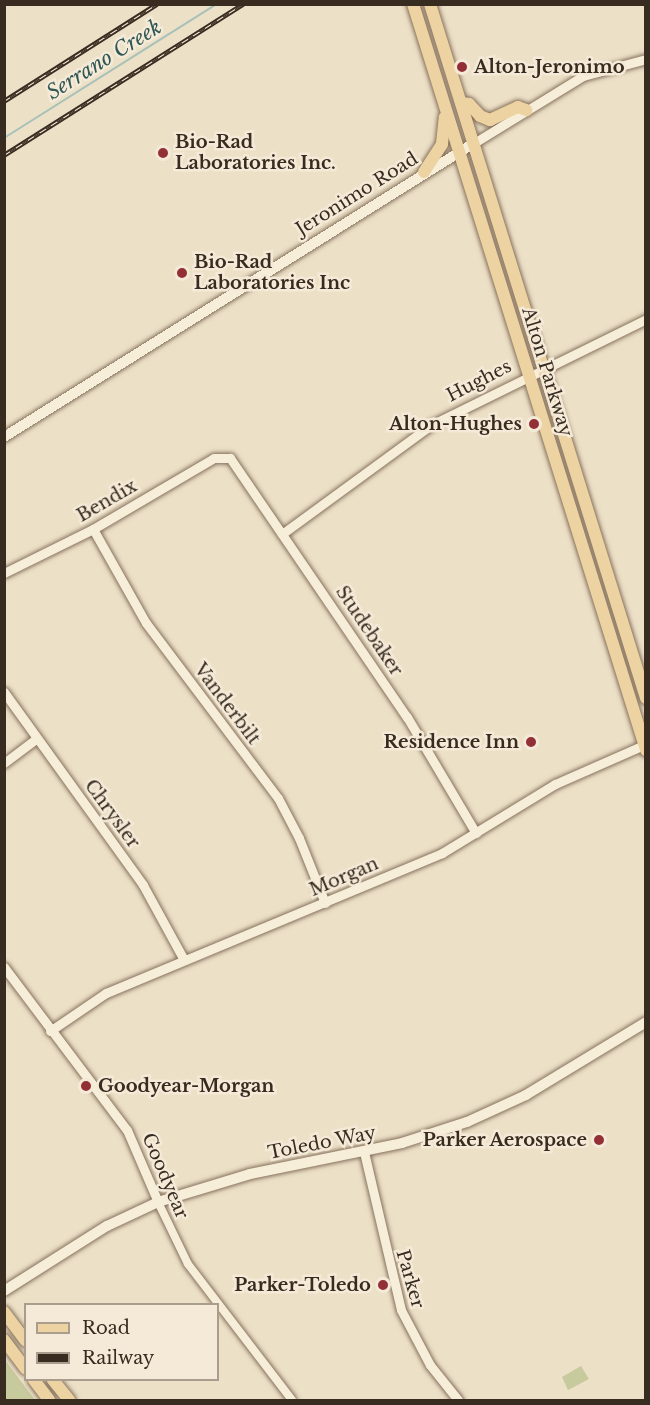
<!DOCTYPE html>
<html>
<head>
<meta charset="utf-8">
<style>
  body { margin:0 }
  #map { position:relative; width:650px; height:1405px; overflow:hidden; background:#ece0c7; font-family:"Libre Baskerville",serif }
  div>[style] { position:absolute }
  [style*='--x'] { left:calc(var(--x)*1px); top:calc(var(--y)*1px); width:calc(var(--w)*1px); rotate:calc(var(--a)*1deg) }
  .green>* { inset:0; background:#c7ca9c }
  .stream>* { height:2px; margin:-1px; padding:0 1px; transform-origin:1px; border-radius:1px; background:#a8c1b8 }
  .roads { filter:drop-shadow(0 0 2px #87725d) drop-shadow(0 0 2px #87725d) }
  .minor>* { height:8px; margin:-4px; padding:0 4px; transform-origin:4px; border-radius:4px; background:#f7eeda }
  .tertiary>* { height:9px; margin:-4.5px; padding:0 4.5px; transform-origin:4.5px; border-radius:4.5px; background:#f7eeda }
  .secondary>* { height:10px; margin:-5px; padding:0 5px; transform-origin:5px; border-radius:5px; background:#f7eeda }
  .primary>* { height:12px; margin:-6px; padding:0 6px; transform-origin:6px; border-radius:6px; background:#edd3a2 }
  .rail>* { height:4.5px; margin-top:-2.25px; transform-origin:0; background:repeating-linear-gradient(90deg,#f4ead7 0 7px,#382b20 0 14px); box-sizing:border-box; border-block:2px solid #382b20 }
  .dots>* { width:16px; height:16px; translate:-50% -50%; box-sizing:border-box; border:3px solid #f4ead7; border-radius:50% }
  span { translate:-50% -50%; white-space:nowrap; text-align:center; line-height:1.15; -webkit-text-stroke:5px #f4ead7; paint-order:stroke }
  .poi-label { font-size:18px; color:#382b20; font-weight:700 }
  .left { translate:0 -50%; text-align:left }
  .right { translate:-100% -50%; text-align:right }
  .street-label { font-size:18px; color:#382b20 }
  .water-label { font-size:20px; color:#305753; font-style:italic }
  .frame { position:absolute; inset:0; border:6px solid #382b20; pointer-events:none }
  .legend { position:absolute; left:24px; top:1303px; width:195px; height:78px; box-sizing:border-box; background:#f4ead7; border:2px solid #a99e8e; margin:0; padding:8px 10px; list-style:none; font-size:18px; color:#382b20 }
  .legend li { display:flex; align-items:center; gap:12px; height:30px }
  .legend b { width:30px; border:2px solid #a99e8e }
</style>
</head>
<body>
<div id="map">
  <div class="green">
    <div style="clip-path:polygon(5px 1360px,35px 1400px,5px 1400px)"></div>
    <div style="clip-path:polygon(581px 1366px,589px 1379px,568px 1390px,562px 1377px)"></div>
  </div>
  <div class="stream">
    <div style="--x:4;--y:138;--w:252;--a:-32.2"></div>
    <div style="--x:4;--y:1260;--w:1;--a:45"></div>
    <div style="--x:4;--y:1371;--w:1;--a:-45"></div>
  </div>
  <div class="roads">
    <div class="minor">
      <div style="--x:158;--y:1202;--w:69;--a:64.2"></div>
      <div style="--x:188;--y:1264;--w:171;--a:52.6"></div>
    </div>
    <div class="tertiary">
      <div style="--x:474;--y:143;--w:128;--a:-31.6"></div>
      <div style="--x:583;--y:76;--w:65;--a:-15.1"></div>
      <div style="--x:93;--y:529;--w:108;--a:60.6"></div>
      <div style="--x:146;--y:623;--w:219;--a:53"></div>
      <div style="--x:278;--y:798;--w:45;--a:62.3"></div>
      <div style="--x:299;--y:838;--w:70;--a:68.2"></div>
      <div style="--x:282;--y:534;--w:185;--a:-36.2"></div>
      <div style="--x:431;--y:425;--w:240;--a:-26.2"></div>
      <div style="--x:4;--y:573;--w:99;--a:-26.3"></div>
      <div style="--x:93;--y:529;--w:140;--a:-30.4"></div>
      <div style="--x:214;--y:458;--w:16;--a:0"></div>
      <div style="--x:230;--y:458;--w:314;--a:55.7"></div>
      <div style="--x:407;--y:717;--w:135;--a:59.3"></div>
      <div style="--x:4;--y:692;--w:238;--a:54.2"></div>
      <div style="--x:143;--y:885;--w:85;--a:61.3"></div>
      <div style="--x:4;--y:763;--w:40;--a:-37"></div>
      <div style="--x:4;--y:967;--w:204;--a:53"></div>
      <div style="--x:127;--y:1130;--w:78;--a:66.7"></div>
      <div style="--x:50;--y:1031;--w:68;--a:-34.2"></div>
      <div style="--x:106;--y:993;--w:364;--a:-22.6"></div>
      <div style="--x:442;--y:853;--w:132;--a:-31.4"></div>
      <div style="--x:555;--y:784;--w:99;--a:-23.7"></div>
      <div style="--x:364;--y:1152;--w:162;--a:76.8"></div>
      <div style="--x:401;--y:1310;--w:62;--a:62.2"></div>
      <div style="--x:430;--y:1365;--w:45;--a:51.3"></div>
    </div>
    <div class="secondary">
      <div style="--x:4;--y:437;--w:554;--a:-32.03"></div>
      <div style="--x:4;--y:1291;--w:122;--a:-32.3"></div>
      <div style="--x:107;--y:1226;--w:56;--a:-25.2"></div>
      <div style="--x:158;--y:1202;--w:96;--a:-16.9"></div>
      <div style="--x:250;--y:1174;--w:155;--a:-11.5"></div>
      <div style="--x:402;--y:1143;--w:68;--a:-17.9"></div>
      <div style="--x:467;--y:1122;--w:65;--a:-24.6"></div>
      <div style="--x:526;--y:1095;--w:140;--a:-31.3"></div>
    </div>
    <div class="primary">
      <div style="--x:413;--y:4;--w:782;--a:72.65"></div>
      <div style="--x:430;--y:4;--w:727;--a:72.71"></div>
      <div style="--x:462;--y:103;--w:7;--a:8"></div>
      <div style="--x:469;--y:104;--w:16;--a:47"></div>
      <div style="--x:480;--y:116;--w:11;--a:22"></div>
      <div style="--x:490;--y:120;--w:31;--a:-25"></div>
      <div style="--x:518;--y:107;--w:9;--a:21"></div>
      <div style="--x:424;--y:172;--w:33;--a:-57"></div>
      <div style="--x:442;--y:144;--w:27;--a:-84"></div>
      <div style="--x:4;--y:1312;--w:36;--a:53"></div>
      <div style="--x:4;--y:1340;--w:36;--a:53"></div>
      <div style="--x:34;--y:1380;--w:25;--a:53"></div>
      <div style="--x:53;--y:1380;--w:26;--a:51"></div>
    </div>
  </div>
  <div class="rail">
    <div style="--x:4;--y:101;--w:181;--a:-32.4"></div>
    <div style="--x:4;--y:155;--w:283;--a:-32.3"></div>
  </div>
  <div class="dots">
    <div style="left:462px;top:67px;background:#933035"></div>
    <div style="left:163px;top:153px;background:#933035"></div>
    <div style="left:182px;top:273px;background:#933035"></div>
    <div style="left:534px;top:424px;background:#933035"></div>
    <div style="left:531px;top:742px;background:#933035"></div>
    <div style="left:86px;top:1086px;background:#933035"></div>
    <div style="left:599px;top:1140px;background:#933035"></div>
    <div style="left:383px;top:1285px;background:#933035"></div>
  </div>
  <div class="poi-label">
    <span class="left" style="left:474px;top:67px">Alton-Jeronimo</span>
    <span class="left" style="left:175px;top:153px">Bio-Rad<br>Laboratories Inc.</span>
    <span class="left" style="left:194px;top:273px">Bio-Rad<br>Laboratories Inc</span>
    <span class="right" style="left:522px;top:424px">Alton-Hughes</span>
    <span class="right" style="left:519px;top:742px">Residence Inn</span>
    <span class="left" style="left:98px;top:1086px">Goodyear-Morgan</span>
    <span class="right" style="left:587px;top:1140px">Parker Aerospace</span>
    <span class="right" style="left:371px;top:1285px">Parker-Toledo</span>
  </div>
  <div class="street-label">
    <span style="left:357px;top:194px;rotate:-32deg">Jeronimo Road</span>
    <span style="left:547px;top:372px;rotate:73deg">Alton Parkway</span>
    <span style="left:479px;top:381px;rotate:-27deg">Hughes</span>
    <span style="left:107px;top:501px;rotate:-30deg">Bendix</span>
    <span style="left:369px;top:631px;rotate:56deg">Studebaker</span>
    <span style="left:227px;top:704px;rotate:53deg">Vanderbilt</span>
    <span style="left:112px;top:814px;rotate:54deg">Chrysler</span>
    <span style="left:344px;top:877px;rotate:-23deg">Morgan</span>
    <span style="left:322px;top:1143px;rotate:-11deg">Toledo Way</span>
    <span style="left:165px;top:1176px;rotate:67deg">Goodyear</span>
    <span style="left:410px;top:1279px;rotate:74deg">Parker</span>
  </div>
  <div class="water-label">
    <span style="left:104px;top:60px;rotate:-32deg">Serrano Creek</span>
  </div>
  <div class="frame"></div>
  <ul class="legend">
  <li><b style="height:8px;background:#edd3a2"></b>Road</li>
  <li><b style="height:8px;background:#382b20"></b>Railway</li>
  </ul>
</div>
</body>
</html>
